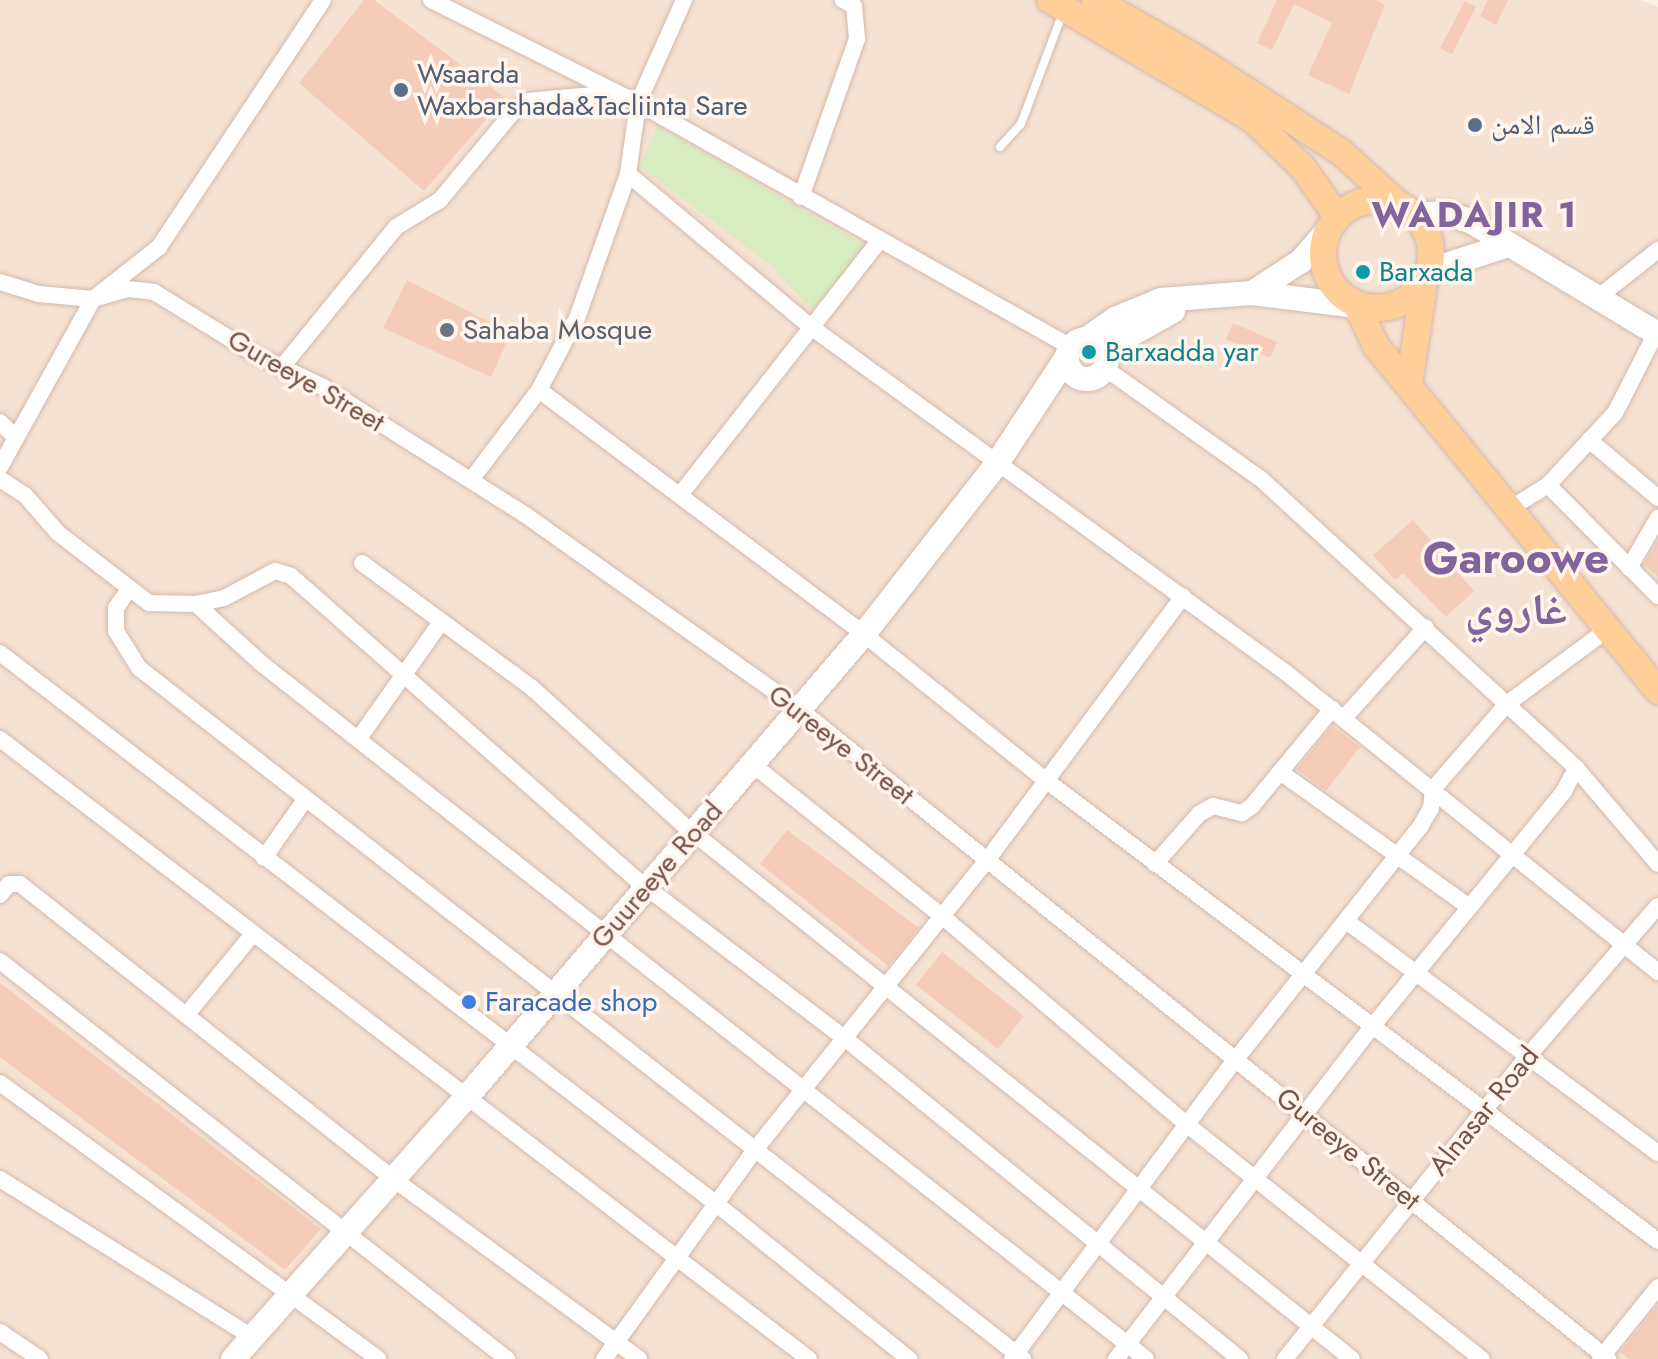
<!DOCTYPE html>
<html>
<head>
<meta charset="utf-8">
<style>
  body { margin:0 }
  #map { position:relative; width:1658px; height:1359px; overflow:hidden; background:#fef1e4; font-family:Jost,"Noto Naskh Arabic",sans-serif }
  div>[style] { position:absolute }
  [style*='--x'] { left:calc(var(--x)*1px); top:calc(var(--y)*1px); width:calc(var(--w)*1px); rotate:calc(var(--a)*1deg) }
  .residential>* { inset:0; background:#f6e2d2 }
  .green>* { inset:0; background:#d7ecc1 }
  .building>* { inset:0; background:#f5cbba }
  .roads { filter:drop-shadow(0 0 2px #d2b9ac) drop-shadow(0 0 2px #d2b9ac) }
  .lane>* { height:8px; margin:-4px; padding:0 4px; transform-origin:4px; border-radius:4px; background:#fff }
  .street>* { height:16px; margin:-8px; padding:0 8px; transform-origin:8px; border-radius:8px; background:#fff }
  .secondary>* { height:24px; margin:-12px; padding:0 12px; transform-origin:12px; border-radius:12px; background:#fff }
  .secondary>.ring { margin:-12px; padding:0; box-sizing:content-box; background:none; border:24px solid #fff; border-radius:50% }
  .primary>* { height:26px; margin:-13px; padding:0 13px; transform-origin:13px; border-radius:13px; background:#ffcf9a }
  .primary>.ring { margin:-13px; padding:0; box-sizing:content-box; background:none; border:26px solid #ffcf9a; border-radius:50% }
  .dots>* { width:22px; height:22px; translate:-50% -50%; box-sizing:border-box; border:4px solid #fff5ec; border-radius:50% }
  span { translate:-50% -50%; white-space:nowrap; text-align:center; line-height:1.15; -webkit-text-stroke:7px #fff5ec; paint-order:stroke }
  .service-label { font-size:28px; color:#4e5e75 }
  .left { translate:0 -50%; text-align:left }
  .culture-label { font-size:28px; color:#0d838f }
  .worship-label { font-size:28px; color:#5b616d }
  .street-label { font-size:28px; color:#785448 }
  .shop-label { font-size:28px; color:#366cbe }
  .district-label { font-size:36px; color:#83639c; font-weight:700; letter-spacing:2px }
  .town-label { font-size:44px; color:#83639c; font-weight:700 }
</style>
</head>
<body>
<div id="map">
  <div class="residential">
    <div style="clip-path:polygon(0 0,1641px 0,1658px 7px,1658px 1359px,0 1359px)"></div>
  </div>
  <div class="green">
    <div style="clip-path:polygon(658px 126px,870px 249px,812px 310px,771px 265px,640px 166px)"></div>
  </div>
  <div class="building">
    <div style="clip-path:polygon(364px 0,374px 0,505px 98px,424px 191px,299px 83px)"></div>
    <div style="clip-path:polygon(1277px 0,1376px 0,1385px 5px,1349px 94px,1308px 75px,1332px 23px,1294px 4px,1272px 50px,1257px 43px)"></div>
    <div style="clip-path:polygon(1488px 0,1508px 0,1496px 25px,1480px 16px)"></div>
    <div style="clip-path:polygon(1465px 1px,1476px 7px,1452px 54px,1440px 48px)"></div>
    <div style="clip-path:polygon(407px 280px,511px 333px,491px 377px,383px 328px)"></div>
    <div style="clip-path:polygon(1233px 323px,1277px 342px,1270px 358px,1226px 339px)"></div>
    <div style="clip-path:polygon(1413px 520px,1474px 591px,1446px 617px,1403px 573px,1395px 580px,1373px 555px)"></div>
    <div style="clip-path:polygon(1658px 540px,1658px 577px,1644px 564px)"></div>
    <div style="clip-path:polygon(1332px 726px,1360px 747px,1326px 791px,1297px 769px)"></div>
    <div style="clip-path:polygon(787px 830px,919px 928px,888px 966px,760px 864px)"></div>
    <div style="clip-path:polygon(942px 952px,1024px 1016px,998px 1049px,916px 985px)"></div>
    <div style="clip-path:polygon(0 983px,321px 1229px,285px 1270px,0 1057px)"></div>
    <div style="clip-path:polygon(1658px 1305px,1658px 1359px,1629px 1359px,1620px 1352px)"></div>
  </div>
  <div class="roads">
    <div class="lane">
      <div style="--x:1000;--y:147;--w:31;--a:-48"></div>
      <div style="--x:1021;--y:124;--w:120;--a:-69.4"></div>
    </div>
    <div class="street">
      <div style="--x:431;--y:0;--w:231;--a:26.5"></div>
      <div style="--x:638;--y:103;--w:497;--a:29.4"></div>
      <div style="--x:628;--y:174;--w:239;--a:39.9"></div>
      <div style="--x:811;--y:327;--w:586;--a:36.05"></div>
      <div style="--x:1285;--y:672;--w:479;--a:38.8"></div>
      <div style="--x:801;--y:197;--w:168;--a:-70.5"></div>
      <div style="--x:857;--y:39;--w:33;--a:-95"></div>
      <div style="--x:854;--y:6;--w:13;--a:-151"></div>
      <div style="--x:0;--y:282;--w:41;--a:17.1"></div>
      <div style="--x:39;--y:294;--w:54;--a:5.3"></div>
      <div style="--x:93;--y:299;--w:35;--a:-16"></div>
      <div style="--x:127;--y:289;--w:27;--a:6"></div>
      <div style="--x:154;--y:292;--w:120;--a:31.7"></div>
      <div style="--x:256;--y:355;--w:74;--a:25.5"></div>
      <div style="--x:323;--y:387;--w:238;--a:32.3"></div>
      <div style="--x:524;--y:514;--w:337;--a:35.3"></div>
      <div style="--x:799;--y:709;--w:1038;--a:38.78"></div>
      <div style="--x:1601;--y:295;--w:73;--a:-38.3"></div>
      <div style="--x:282;--y:367;--w:181;--a:-50.8"></div>
      <div style="--x:396;--y:227;--w:52;--a:-31.5"></div>
      <div style="--x:440;--y:200;--w:116;--a:-50.3"></div>
      <div style="--x:514;--y:111;--w:16;--a:-38"></div>
      <div style="--x:527;--y:101;--w:89;--a:-5.1"></div>
      <div style="--x:1106;--y:369;--w:190;--a:35.4"></div>
      <div style="--x:1261;--y:479;--w:427;--a:42.5"></div>
      <div style="--x:1576;--y:768;--w:126;--a:49.5"></div>
      <div style="--x:539;--y:390;--w:395;--a:36.9"></div>
      <div style="--x:855;--y:627;--w:243;--a:38.8"></div>
      <div style="--x:1044;--y:779;--w:768;--a:36.96"></div>
      <div style="--x:0;--y:422;--w:21;--a:45"></div>
      <div style="--x:1589;--y:440;--w:90;--a:40"></div>
      <div style="--x:0;--y:467;--w:192;--a:-61"></div>
      <div style="--x:93;--y:299;--w:84;--a:-38.2"></div>
      <div style="--x:159;--y:247;--w:296;--a:-56.4"></div>
      <div style="--x:0;--y:479;--w:30;--a:33"></div>
      <div style="--x:25;--y:495;--w:50;--a:49"></div>
      <div style="--x:58;--y:533;--w:115;--a:37.6"></div>
      <div style="--x:149;--y:603;--w:47;--a:1.2"></div>
      <div style="--x:196;--y:604;--w:29;--a:-12"></div>
      <div style="--x:224;--y:598;--w:58;--a:-27.9"></div>
      <div style="--x:275;--y:571;--w:17;--a:17"></div>
      <div style="--x:291;--y:576;--w:462;--a:41.3"></div>
      <div style="--x:638;--y:881;--w:263;--a:37.3"></div>
      <div style="--x:847;--y:1040;--w:506;--a:39.07"></div>
      <div style="--x:471;--y:480;--w:113;--a:-52.9"></div>
      <div style="--x:539;--y:390;--w:81;--a:-62.2"></div>
      <div style="--x:577;--y:318;--w:153;--a:-70.5"></div>
      <div style="--x:628;--y:174;--w:72;--a:-82"></div>
      <div style="--x:638;--y:103;--w:113;--a:-65.9"></div>
      <div style="--x:1548;--y:485;--w:156;--a:45.3"></div>
      <div style="--x:680;--y:495;--w:323;--a:-51.9"></div>
      <div style="--x:1511;--y:508;--w:44;--a:-31.9"></div>
      <div style="--x:1548;--y:485;--w:98;--a:-47.1"></div>
      <div style="--x:1615;--y:413;--w:90;--a:-62.9"></div>
      <div style="--x:362;--y:563;--w:211;--a:36.3"></div>
      <div style="--x:532;--y:688;--w:207;--a:42.1"></div>
      <div style="--x:686;--y:827;--w:852;--a:38.62"></div>
      <div style="--x:1629;--y:568;--w:58;--a:-59.9"></div>
      <div style="--x:129;--y:589;--w:23;--a:124"></div>
      <div style="--x:116;--y:608;--w:23;--a:90"></div>
      <div style="--x:116;--y:631;--w:44;--a:58.1"></div>
      <div style="--x:139;--y:668;--w:1122;--a:38.01"></div>
      <div style="--x:196;--y:604;--w:89;--a:42.3"></div>
      <div style="--x:262;--y:664;--w:1124;--a:38.17"></div>
      <div style="--x:0;--y:653;--w:907;--a:37.56"></div>
      <div style="--x:719;--y:1206;--w:244;--a:38.8"></div>
      <div style="--x:1344;--y:718;--w:122;--a:-48"></div>
      <div style="--x:359;--y:738;--w:138;--a:-54.7"></div>
      <div style="--x:0;--y:739;--w:1019;--a:37.47"></div>
      <div style="--x:752;--y:764;--w:245;--a:38.7"></div>
      <div style="--x:943;--y:917;--w:324;--a:40.4"></div>
      <div style="--x:1190;--y:1127;--w:373;--a:38.5"></div>
      <div style="--x:1280;--y:772;--w:232;--a:35.5"></div>
      <div style="--x:264;--y:858;--w:70;--a:-54.9"></div>
      <div style="--x:1155;--y:864;--w:67;--a:-48.7"></div>
      <div style="--x:1199;--y:814;--w:16;--a:-30"></div>
      <div style="--x:1213;--y:806;--w:30;--a:14"></div>
      <div style="--x:1242;--y:813;--w:12;--a:-35"></div>
      <div style="--x:1252;--y:806;--w:126;--a:-50.5"></div>
      <div style="--x:0;--y:895;--w:14;--a:-51"></div>
      <div style="--x:9;--y:884;--w:11;--a:0"></div>
      <div style="--x:20;--y:884;--w:474;--a:38.3"></div>
      <div style="--x:392;--y:1178;--w:306;--a:36.2"></div>
      <div style="--x:1349;--y:923;--w:385;--a:36.7"></div>
      <div style="--x:0;--y:961;--w:645;--a:38.13"></div>
      <div style="--x:188;--y:1013;--w:101;--a:-50.6"></div>
      <div style="--x:0;--y:1083;--w:468;--a:36.1"></div>
      <div style="--x:0;--y:1179;--w:297;--a:32.1"></div>
      <div style="--x:0;--y:1332;--w:48;--a:34"></div>
      <div style="--x:604;--y:1359;--w:256;--a:-54.2"></div>
      <div style="--x:754;--y:1151;--w:374;--a:-51.3"></div>
      <div style="--x:988;--y:859;--w:327;--a:-53.4"></div>
      <div style="--x:1012;--y:1359;--w:374;--a:-53.3"></div>
      <div style="--x:1236;--y:1059;--w:296;--a:-51.6"></div>
      <div style="--x:1420;--y:827;--w:22;--a:-60"></div>
      <div style="--x:1431;--y:808;--w:19;--a:-84"></div>
      <div style="--x:1433;--y:789;--w:113;--a:-49"></div>
      <div style="--x:1507;--y:704;--w:126;--a:-36.6"></div>
      <div style="--x:1116;--y:1359;--w:418;--a:-52.4"></div>
      <div style="--x:1371;--y:1028;--w:306;--a:-50.8"></div>
      <div style="--x:1564;--y:791;--w:26;--a:-62"></div>
      <div style="--x:1285;--y:1359;--w:388;--a:-51.3"></div>
      <div style="--x:1528;--y:1056;--w:198;--a:-49.1"></div>
      <div style="--x:1600;--y:1359;--w:92;--a:-51.1"></div>
    </div>
    <div class="secondary">
      <div style="--x:1416;--y:215;--w:31;--a:-4"></div>
      <div style="--x:1447;--y:213;--w:27;--a:20"></div>
      <div style="--x:1472;--y:222;--w:217;--a:31.1"></div>
      <div style="--x:1431;--y:270;--w:81;--a:-18"></div>
      <div style="--x:1252;--y:293;--w:59;--a:-33.1"></div>
      <div style="--x:1301;--y:261;--w:41;--a:-48.9"></div>
      <div style="--x:1088;--y:338;--w:35;--a:-35"></div>
      <div style="--x:1117;--y:318;--w:48;--a:-22.2"></div>
      <div style="--x:1161;--y:300;--w:91;--a:-4.4"></div>
      <div style="--x:1252;--y:293;--w:106;--a:7.1"></div>
      <div class="ring" style="left:1067px;top:339px;width:16px;height:16px"></div>
      <div style="--x:1105;--y:349;--w:78;--a:-29.2"></div>
      <div style="--x:233;--y:1359;--w:348;--a:-48.3"></div>
      <div style="--x:465;--y:1099;--w:613;--a:-49.37"></div>
      <div style="--x:864;--y:634;--w:214;--a:-52"></div>
      <div style="--x:996;--y:465;--w:129;--a:-56.7"></div>
    </div>
    <div class="primary">
      <div style="--x:1050;--y:0;--w:234;--a:30.5"></div>
      <div style="--x:1252;--y:119;--w:71;--a:43.9"></div>
      <div style="--x:1303;--y:168;--w:59;--a:54.7"></div>
      <div style="--x:1095;--y:0;--w:116;--a:29.9"></div>
      <div style="--x:1196;--y:58;--w:173;--a:33"></div>
      <div style="--x:1341;--y:152;--w:74;--a:42.3"></div>
      <div class="ring" style="left:1323px;top:200px;width:82px;height:82px"></div>
      <div style="--x:1357;--y:306;--w:44;--a:64.6"></div>
      <div style="--x:1376;--y:346;--w:446;--a:50.7"></div>
      <div style="--x:1409;--y:385;--w:102;--a:-81.6"></div>
    </div>
  </div>
  <div class="dots">
    <div style="left:401px;top:90px;background:#5c6f8a"></div>
    <div style="left:1475px;top:125px;background:#5c6f8a"></div>
    <div style="left:1363px;top:272px;background:#0f9aa8"></div>
    <div style="left:447px;top:330px;background:#6b7280"></div>
    <div style="left:1089px;top:352px;background:#0f9aa8"></div>
    <div style="left:469px;top:1002px;background:#3f7fe0"></div>
  </div>
  <div class="service-label">
    <span class="left" style="left:417px;top:90px">Wsaarda<br>Waxbarshada&amp;Tacliinta Sare</span>
    <span class="left" style="left:1491px;top:125px">قسم الامن</span>
  </div>
  <div class="culture-label">
    <span class="left" style="left:1379px;top:272px">Barxada</span>
    <span class="left" style="left:1105px;top:352px">Barxadda yar</span>
  </div>
  <div class="worship-label">
    <span class="left" style="left:463px;top:330px">Sahaba Mosque</span>
  </div>
  <div class="street-label">
    <span style="left:306px;top:381px;rotate:30deg">Gureeye Street</span>
    <span style="left:841px;top:745px;rotate:38deg">Gureeye Street</span>
    <span style="left:657px;top:875px;rotate:-49deg">Guureeye Road</span>
    <span style="left:1484px;top:1111px;rotate:-51deg">Alnasar Road</span>
    <span style="left:1348px;top:1149px;rotate:39deg">Gureeye Street</span>
  </div>
  <div class="shop-label">
    <span class="left" style="left:485px;top:1002px">Faracade shop</span>
  </div>
  <div class="district-label">
    <span style="left:1475px;top:215px">WADAJIR 1</span>
  </div>
  <div class="town-label">
    <span style="left:1516px;top:584px">Garoowe<br>غاروي</span>
  </div>
</div>
</body>
</html>
